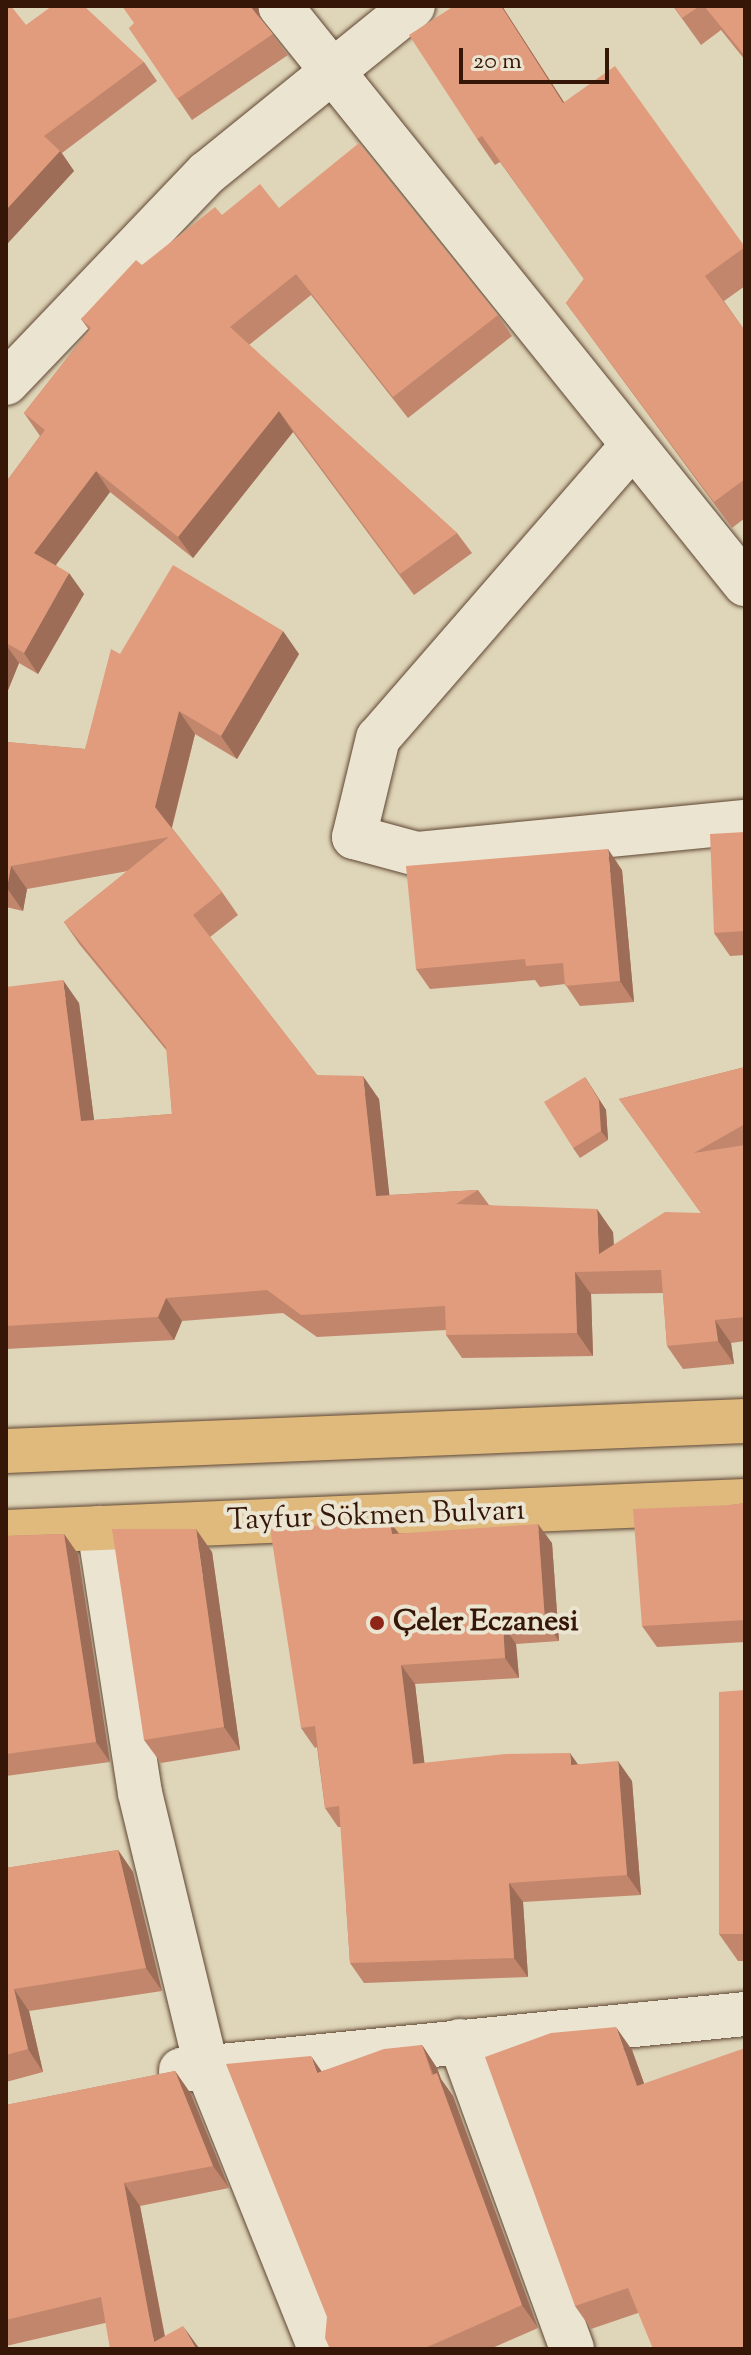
<!DOCTYPE html>
<html>
<head>
<meta charset="utf-8">
<style>
  body { margin:0 }
  #map { position:relative; width:751px; height:2355px; overflow:hidden; background:#dfd5b8; font-family:"Sorts Mill Goudy",serif }
  div>[style] { position:absolute }
  [style*='--x'] { left:calc(var(--x)*1px); top:calc(var(--y)*1px); width:calc(var(--w)*1px); rotate:calc(var(--a)*1deg) }
  .roads { filter:drop-shadow(0 0 2px #604633) drop-shadow(0 0 2px #604633) }
  .minor>* { height:44px; margin:-22px; padding:0 22px; transform-origin:22px; border-radius:22px; background:#eae4d1 }
  .major>* { height:44px; margin:-22px; padding:0 22px; transform-origin:22px; border-radius:22px; background:#e0ba7c }
  .wall>* { inset:0; background:#c1866c }
  .shaded-wall>* { inset:0; background:#9d6d58 }
  .building>* { inset:0; background:#e09c7d }
  .dots>* { width:22px; height:22px; translate:-50% -50%; box-sizing:border-box; border:4px solid #eae4d1; border-radius:50% }
  span { translate:-50% -50%; white-space:nowrap; text-align:center; line-height:1.15; -webkit-text-stroke:8px #eae4d1; paint-order:stroke }
  .street-label { font-size:30px; color:#351607 }
  .poi-label { font-size:30px; color:#351607; font-weight:700 }
  .left { translate:0 -50%; text-align:left }
  .frame { position:absolute; inset:0; border:8px solid #351607; pointer-events:none }
  .scale { position:absolute; left:459px; top:48px; width:150px; height:36px; box-sizing:border-box; border:4px solid #351607; border-top:0; padding-left:10px; font-size:24px; line-height:28px; white-space:nowrap; color:#351607; -webkit-text-stroke:6px #eae4d1; paint-order:stroke }
</style>
</head>
<body>
<div id="map">
  <div class="roads">
    <div class="minor">
      <div style="--x:280;--y:6;--w:742;--a:51.18"></div>
      <div style="--x:6;--y:383;--w:291;--a:-46.3"></div>
      <div style="--x:207;--y:173;--w:265;--a:-39"></div>
      <div style="--x:633;--y:445;--w:388;--a:131"></div>
      <div style="--x:378;--y:738;--w:102;--a:103.6"></div>
      <div style="--x:354;--y:837;--w:65;--a:15.1"></div>
      <div style="--x:417;--y:854;--w:330;--a:-5.6"></div>
      <div style="--x:99;--y:1528;--w:268;--a:81.2"></div>
      <div style="--x:140;--y:1793;--w:280;--a:76.4"></div>
      <div style="--x:206;--y:2065;--w:306;--a:68.1"></div>
      <div style="--x:460;--y:2041;--w:328;--a:70"></div>
      <div style="--x:181;--y:2070;--w:567;--a:-5.67"></div>
    </div>
    <div class="major">
      <div style="--x:6;--y:1451;--w:740;--a:-2.32"></div>
      <div style="--x:6;--y:1532;--w:740;--a:-2.4"></div>
    </div>
  </div>
  <div class="wall">
    <div style="clip-path:polygon(6px 6px,26px 25px,144px 62px,157px 81px,62px 153px,74px 171px,8px 243px,6px 241px)"></div>
    <div style="clip-path:polygon(258px 6px,260px 18px,288px 55px,192px 120px,129px 28px)"></div>
    <div style="clip-path:polygon(454px 6px,502px 6px,564px 102px,745px 247px,745px 286px,724px 301px,745px 331px,745px 518px,732px 528px,566px 303px,584px 279px,500px 162px,495px 165px,477px 139px)"></div>
    <div style="clip-path:polygon(673px 6px,745px 6px,745px 60px,721px 30px,701px 45px)"></div>
    <div style="clip-path:polygon(279px 208px,498px 315px,512px 336px,408px 418px,311px 295px,249px 345px,457px 533px,472px 553px,414px 595px,293px 432px,193px 558px,110px 492px,56px 565px,84px 594px,38px 674px,19px 663px,6px 695px,6px 482px,40px 436px,24px 413px,89px 330px,81px 319px,142px 265px,222px 215px)"></div>
    <div style="clip-path:polygon(120px 654px,299px 654px,237px 759px,195px 734px,172px 828px,222px 892px,238px 915px,210px 937px,317px 1075px,379px 1099px,389px 1195px,478px 1190px,489px 1205px,613px 1232px,614px 1245px,701px 1213px,619px 1099px,745px 1067px,745px 1341px,731px 1343px,734px 1364px,683px 1369px,667px 1346px,663px 1293px,591px 1294px,593px 1356px,462px 1358px,446px 1335px,446px 1330px,317px 1337px,283px 1313px,182px 1321px,174px 1340px,6px 1349px,6px 987px,79px 1003px,94px 1120px,172px 1114px,167px 1051px,80px 945px,64px 922px,128px 871px,27px 889px,23px 911px,6px 907px,6px 742px,85px 749px)"></div>
    <div style="clip-path:polygon(745px 832px,745px 955px,730px 956px,714px 933px)"></div>
    <div style="clip-path:polygon(622px 870px,634px 1002px,580px 1006px,565px 984px,540px 987px,535px 980px,430px 989px,416px 969px)"></div>
    <div style="clip-path:polygon(591px 1087px,606px 1110px,608px 1140px,580px 1158px,573px 1148px)"></div>
    <div style="clip-path:polygon(745px 1503px,745px 1642px,657px 1647px,642px 1626px,731px 1505px)"></div>
    <div style="clip-path:polygon(390px 1522px,399px 1533px,552px 1543px,559px 1641px,516px 1644px,519px 1678px,415px 1684px,424px 1763px,578px 1764px,632px 1781px,641px 1895px,523px 1902px,528px 1977px,364px 1983px,350px 1963px,341px 1827px,338px 1827px,325px 1808px,317px 1747px,315px 1748px,301px 1728px)"></div>
    <div style="clip-path:polygon(64px 1534px,78px 1554px,110px 1762px,6px 1776px,6px 1536px)"></div>
    <div style="clip-path:polygon(212px 1552px,240px 1750px,161px 1763px,144px 1740px)"></div>
    <div style="clip-path:polygon(745px 1690px,745px 1961px,738px 1961px,719px 1934px)"></div>
    <div style="clip-path:polygon(118px 1850px,133px 1872px,162px 1991px,29px 2011px,43px 2072px,6px 2082px,6px 1868px)"></div>
    <div style="clip-path:polygon(422px 2045px,437px 2068px,441px 2079px,453px 2096px,538px 2328px,490px 2349px,330px 2349px,327px 2317px,322px 2071px)"></div>
    <div style="clip-path:polygon(632px 2050px,644px 2083px,638px 2313px,591px 2329px,575px 2306px)"></div>
    <div style="clip-path:polygon(175px 2071px,191px 2094px,229px 2188px,140px 2206px,165px 2336px,199px 2349px,105px 2323px,6px 2346px,6px 2105px)"></div>
  </div>
  <div class="shaded-wall">
    <div style="clip-path:polygon(250px 6px,258px 6px,261px 22px)"></div>
    <div style="clip-path:polygon(501px 6px,502px 6px,581px 129px,563px 103px)"></div>
    <div style="clip-path:polygon(60px 151px,74px 171px,8px 243px,6px 240px,6px 210px)"></div>
    <div style="clip-path:polygon(279px 411px,293px 432px,193px 558px,178px 537px)"></div>
    <div style="clip-path:polygon(96px 471px,110px 492px,49px 574px,34px 553px)"></div>
    <div style="clip-path:polygon(69px 573px,84px 594px,38px 674px,24px 653px)"></div>
    <div style="clip-path:polygon(283px 631px,299px 654px,237px 759px,221px 736px)"></div>
    <div style="clip-path:polygon(6px 645px,19px 663px,6px 695px)"></div>
    <div style="clip-path:polygon(179px 711px,195px 734px,171px 830px,155px 807px)"></div>
    <div style="clip-path:polygon(608px 849px,622px 870px,634px 1002px,620px 981px)"></div>
    <div style="clip-path:polygon(11px 866px,27px 889px,23px 911px,7px 888px)"></div>
    <div style="clip-path:polygon(63px 980px,79px 1003px,97px 1143px,81px 1121px)"></div>
    <div style="clip-path:polygon(363px 1076px,379px 1099px,392px 1219px,376px 1196px)"></div>
    <div style="clip-path:polygon(585px 1077px,606px 1110px,608px 1140px,601px 1131px)"></div>
    <div style="clip-path:polygon(597px 1209px,613px 1232px,615px 1271px,599px 1254px)"></div>
    <div style="clip-path:polygon(575px 1272px,591px 1294px,593px 1356px,577px 1333px)"></div>
    <div style="clip-path:polygon(166px 1298px,182px 1321px,174px 1340px,158px 1317px)"></div>
    <div style="clip-path:polygon(715px 1320px,731px 1343px,734px 1364px,718px 1341px)"></div>
    <div style="clip-path:polygon(390px 1522px,404px 1541px,392px 1534px)"></div>
    <div style="clip-path:polygon(538px 1524px,552px 1543px,559px 1641px,545px 1621px)"></div>
    <div style="clip-path:polygon(196px 1529px,212px 1552px,240px 1750px,224px 1727px)"></div>
    <div style="clip-path:polygon(64px 1534px,78px 1554px,110px 1762px,96px 1742px)"></div>
    <div style="clip-path:polygon(503px 1625px,516px 1644px,519px 1678px,505px 1658px)"></div>
    <div style="clip-path:polygon(401px 1665px,415px 1684px,427px 1784px,413px 1764px)"></div>
    <div style="clip-path:polygon(570px 1753px,584px 1773px,571px 1765px)"></div>
    <div style="clip-path:polygon(618px 1761px,632px 1781px,641px 1895px,627px 1875px)"></div>
    <div style="clip-path:polygon(118px 1850px,133px 1872px,162px 1991px,146px 1968px)"></div>
    <div style="clip-path:polygon(509px 1883px,523px 1902px,528px 1977px,514px 1958px)"></div>
    <div style="clip-path:polygon(14px 1989px,29px 2011px,43px 2072px,28px 2049px)"></div>
    <div style="clip-path:polygon(616px 2027px,632px 2050px,653px 2109px,637px 2086px)"></div>
    <div style="clip-path:polygon(422px 2045px,437px 2068px,441px 2079px,453px 2096px,538px 2328px,522px 2305px)"></div>
    <div style="clip-path:polygon(311px 2056px,327px 2079px,317px 2073px)"></div>
    <div style="clip-path:polygon(175px 2071px,191px 2094px,229px 2188px,213px 2166px)"></div>
    <div style="clip-path:polygon(124px 2183px,140px 2206px,167px 2349px,154px 2342px)"></div>
    <div style="clip-path:polygon(183px 2326px,199px 2348px,199px 2349px,196px 2349px)"></div>
  </div>
  <div class="building">
    <div style="clip-path:polygon(6px 6px,11px 6px,26px 25px,52px 6px,84px 6px,144px 62px,44px 136px,60px 151px,6px 210px)"></div>
    <div style="clip-path:polygon(122px 6px,250px 6px,273px 34px,177px 99px,129px 28px,134px 23px)"></div>
    <div style="clip-path:polygon(454px 6px,501px 6px,563px 103px,615px 66px,745px 247px,705px 276px,745px 331px,745px 479px,714px 502px,566px 303px,584px 279px,482px 136px,477px 139px,409px 35px)"></div>
    <div style="clip-path:polygon(674px 6px,700px 6px,682px 18px)"></div>
    <div style="clip-path:polygon(704px 6px,745px 6px,745px 56px)"></div>
    <div style="clip-path:polygon(359px 143px,498px 315px,393px 397px,296px 274px,230px 327px,457px 533px,400px 574px,279px 411px,178px 537px,96px 471px,34px 553px,69px 573px,24px 653px,6px 643px,6px 482px,45px 430px,24px 413px,91px 328px,81px 319px,136px 260px,142px 265px,215px 207px,222px 215px,260px 184px,279px 208px)"></div>
    <div style="clip-path:polygon(173px 565px,283px 631px,221px 736px,179px 711px,155px 807px,222px 892px,193px 915px,317px 1075px,363px 1076px,376px 1196px,478px 1190px,456px 1204px,597px 1209px,599px 1254px,665px 1212px,701px 1213px,619px 1099px,745px 1067px,745px 1124px,694px 1153px,745px 1145px,745px 1317px,715px 1320px,718px 1341px,667px 1346px,661px 1270px,575px 1272px,577px 1333px,446px 1335px,445px 1306px,301px 1315px,267px 1290px,166px 1298px,158px 1317px,6px 1326px,6px 987px,63px 980px,81px 1121px,172px 1114px,166px 1047px,64px 922px,169px 837px,11px 866px,7px 888px,6px 888px,6px 742px,85px 749px,111px 649px,120px 654px)"></div>
    <div style="clip-path:polygon(745px 832px,745px 931px,714px 933px,710px 834px)"></div>
    <div style="clip-path:polygon(608px 849px,620px 981px,565px 986px,563px 963px,526px 966px,525px 959px,416px 969px,406px 866px)"></div>
    <div style="clip-path:polygon(585px 1077px,599px 1100px,601px 1131px,573px 1148px,544px 1102px)"></div>
    <div style="clip-path:polygon(745px 1503px,745px 1620px,642px 1626px,633px 1509px,731px 1505px)"></div>
    <div style="clip-path:polygon(390px 1522px,392px 1534px,538px 1524px,545px 1621px,503px 1625px,505px 1658px,401px 1665px,413px 1764px,505px 1754px,570px 1753px,571px 1765px,618px 1761px,627px 1875px,509px 1883px,514px 1958px,350px 1963px,339px 1806px,325px 1808px,315px 1726px,301px 1728px,270px 1528px)"></div>
    <div style="clip-path:polygon(112px 1529px,196px 1529px,224px 1727px,144px 1740px)"></div>
    <div style="clip-path:polygon(64px 1534px,96px 1742px,6px 1754px,6px 1536px)"></div>
    <div style="clip-path:polygon(745px 1690px,745px 1934px,719px 1934px,719px 1692px)"></div>
    <div style="clip-path:polygon(118px 1850px,146px 1968px,14px 1989px,28px 2049px,6px 2055px,6px 1868px)"></div>
    <div style="clip-path:polygon(616px 2027px,637px 2086px,745px 2048px,745px 2349px,653px 2349px,628px 2288px,575px 2306px,485px 2057px,551px 2033px)"></div>
    <div style="clip-path:polygon(422px 2045px,432px 2075px,437px 2073px,522px 2305px,423px 2349px,330px 2349px,325px 2338px,327px 2317px,226px 2064px,311px 2056px,317px 2073px,384px 2049px)"></div>
    <div style="clip-path:polygon(175px 2071px,213px 2166px,124px 2183px,154px 2342px,183px 2326px,196px 2349px,110px 2349px,101px 2297px,6px 2320px,6px 2105px)"></div>
  </div>
  <div class="dots">
    <div style="left:377px;top:1623px;background:#8f2418"></div>
  </div>
  <div class="street-label">
    <span style="left:376px;top:1517px;rotate:-2deg">Tayfur Sökmen Bulvarı</span>
  </div>
  <div class="poi-label">
    <span class="left" style="left:393px;top:1623px">Çeler Eczanesi</span>
  </div>
  <div class="frame"></div>
  <div class="scale">20 m</div>
</div>
</body>
</html>
